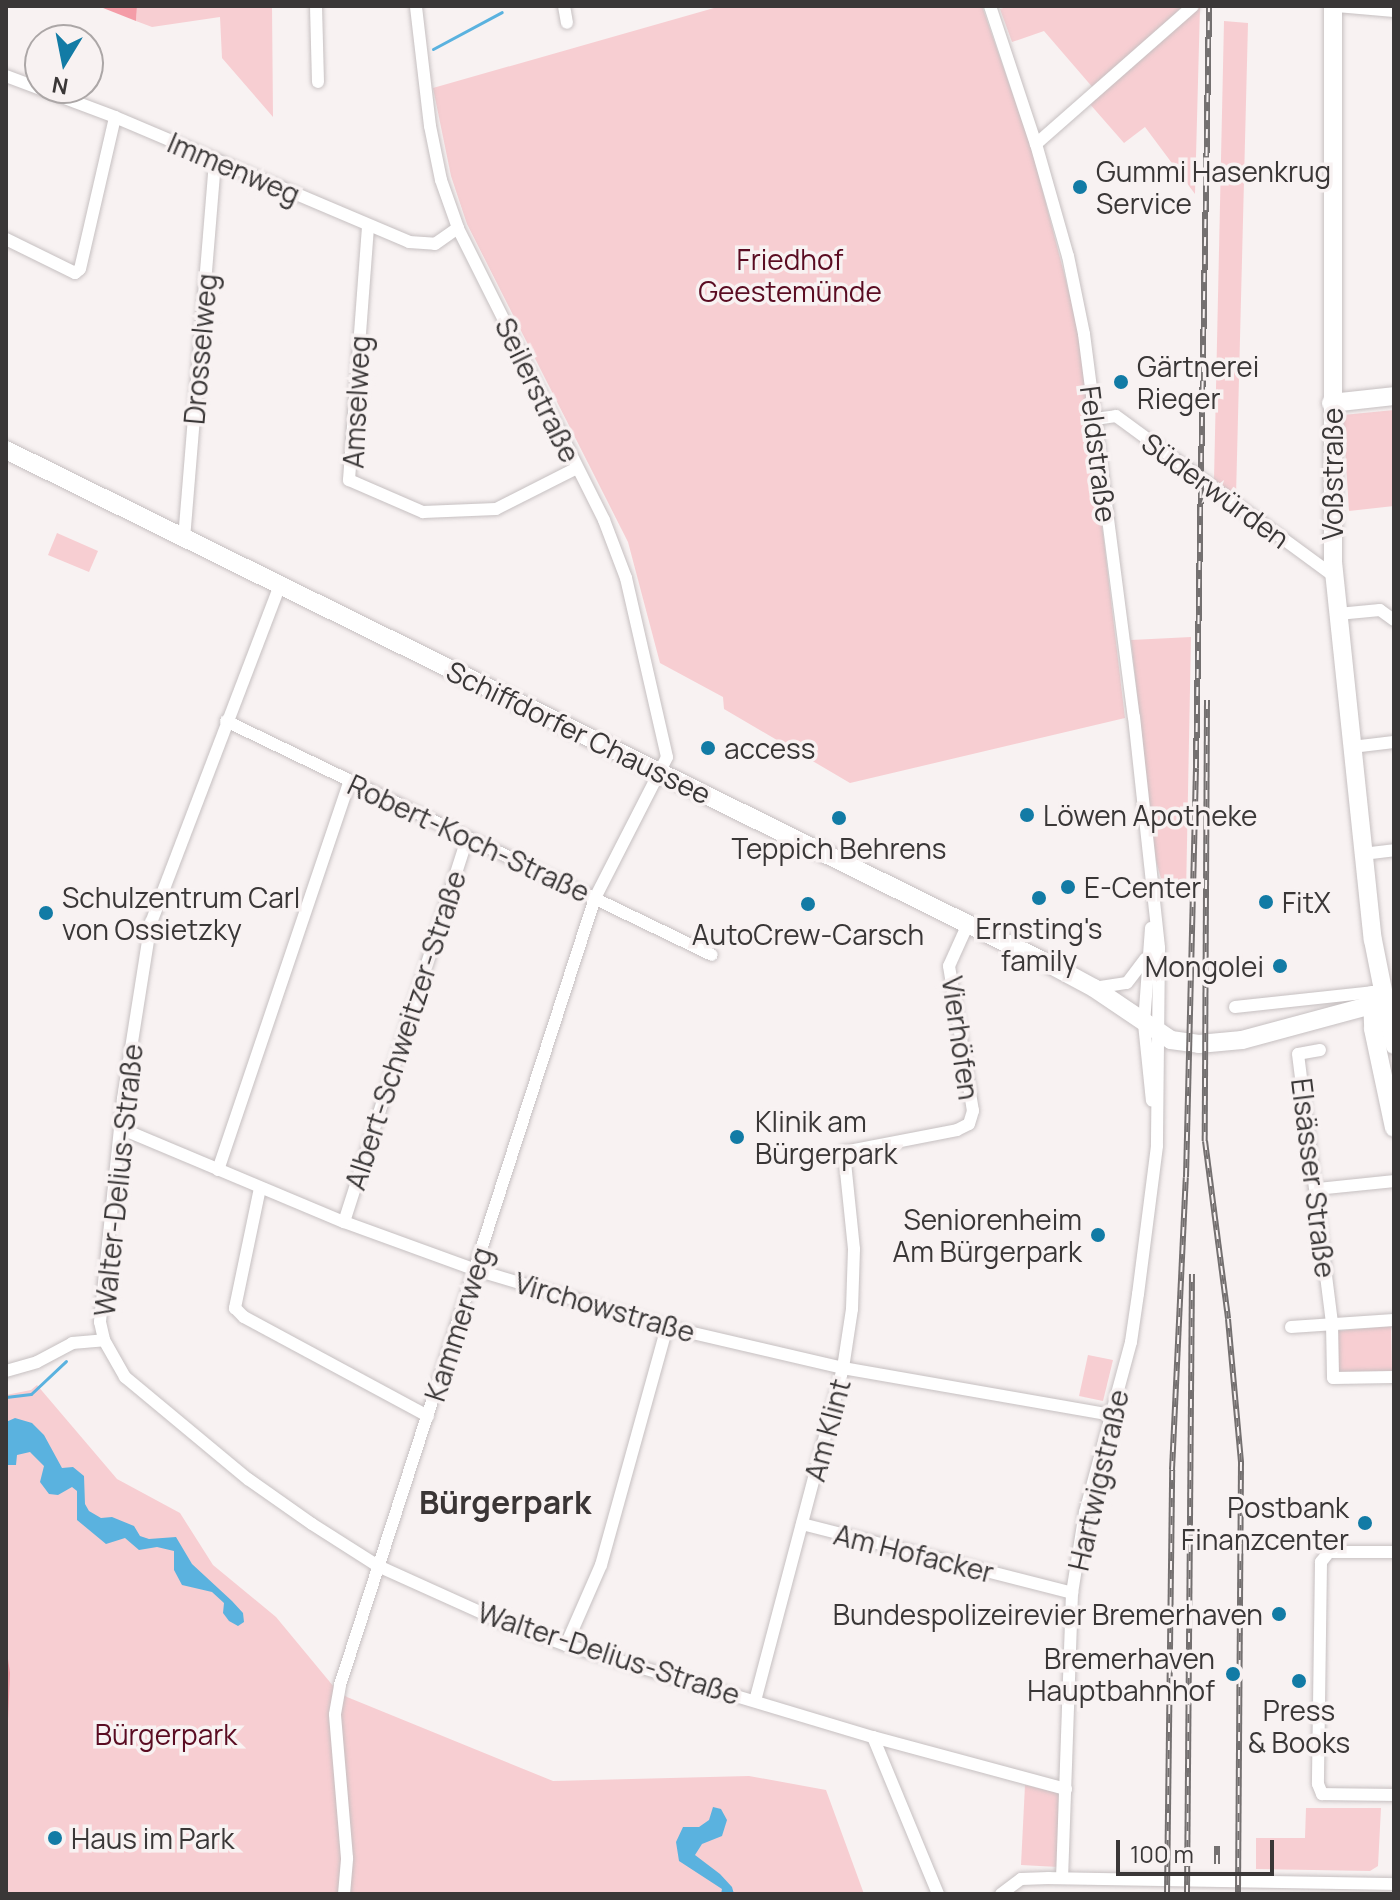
<!DOCTYPE html>
<html>
<head>
<meta charset="utf-8">
<style>
  body { margin:0 }
  #map { position:relative; width:1400px; height:1900px; overflow:hidden; background:#f8f2f2; font-family:Manrope,sans-serif }
  div>[style] { position:absolute }
  [style*='--x'] { left:calc(var(--x)*1px); top:calc(var(--y)*1px); width:calc(var(--w)*1px); rotate:calc(var(--a)*1deg) }
  .green>* { inset:0; background:#f7ced2 }
  .forest>* { inset:0; background:#f49ca7 }
  .water>* { inset:0; background:#5ab2df }
  .stream>* { height:3px; margin:-1.5px; padding:0 1.5px; transform-origin:1.5px; border-radius:1.5px; background:#5ab2df }
  .roads { filter:drop-shadow(0 0 2px #c6c0c1) drop-shadow(0 0 2px #c6c0c1) }
  .street>* { height:12px; margin:-6px; padding:0 6px; transform-origin:6px; border-radius:6px; background:#fff }
  .secondary>* { height:18px; margin:-9px; padding:0 9px; transform-origin:9px; border-radius:9px; background:#fff }
  .rail>* { height:6px; margin-top:-3px; transform-origin:0; background:repeating-linear-gradient(90deg,#f8f2f2 0 9px,#747070 0 18px); box-sizing:border-box; border-block:2px solid #747070 }
  .dots>* { width:22px; height:22px; translate:-50% -50%; box-sizing:border-box; border:4px solid #f8f2f2; border-radius:50% }
  span { translate:-50% -50%; white-space:nowrap; text-align:center; line-height:1.15; -webkit-text-stroke:7px #f8f2f2; paint-order:stroke }
  .street-label { font-size:28px; color:#3a3737 }
  .poi-label { font-size:28px; color:#3a3737 }
  .left { translate:0 -50%; text-align:left }
  .right { translate:-100% -50%; text-align:right }
  .park-label { font-size:28px; color:#5a0c22 }
  .quarter-label { font-size:32px; color:#3a3535; font-weight:700 }
  .frame { position:absolute; inset:0; border:8px solid #3a3737; pointer-events:none }
  .north { position:absolute; left:24px; top:24px; width:80px; height:80px; box-sizing:border-box; background:#f8f2f2; border:2px solid #aca7a7; border-radius:50%; rotate:190deg; font-size:22px; font-weight:700; line-height:32px; text-align:center; color:#3a3737 }
  .north::after { content:''; display:block; margin:auto; width:28px; height:36px; background:#127ba5; clip-path:polygon(50% 0,100% 100%,50% 72%,0 100%) }
  .scale { position:absolute; left:1116px; top:1840px; width:158px; height:36px; box-sizing:border-box; border:4px solid #3a3737; border-top:0; padding-left:10px; font-size:24px; line-height:28px; white-space:nowrap; color:#3a3737; -webkit-text-stroke:6px #f8f2f2; paint-order:stroke }
</style>
</head>
<body>
<div id="map">
  <div class="green">
    <div style="clip-path:polygon(137px 6px,272px 6px,273px 117px,222px 58px,220px 17px,152px 27px,136px 21px)"></div>
    <div style="clip-path:polygon(721px 6px,982px 6px,1032px 150px,1079px 331px,1125px 718px,850px 783px,724px 709px,723px 697px,660px 663px,628px 542px,467px 224px,451px 176px,433px 88px)"></div>
    <div style="clip-path:polygon(1010px 6px,1183px 6px,1094px 89px,1044px 31px,1012px 42px,1000px 9px)"></div>
    <div style="clip-path:polygon(1200px 7px,1195px 194px,1145px 127px,1124px 143px,1089px 103px)"></div>
    <div style="clip-path:polygon(1224px 21px,1248px 23px,1236px 496px,1214px 480px)"></div>
    <div style="clip-path:polygon(1394px 410px,1394px 506px,1349px 511px,1343px 415px)"></div>
    <div style="clip-path:polygon(57px 533px,98px 551px,89px 572px,48px 555px)"></div>
    <div style="clip-path:polygon(1191px 637px,1186px 895px,1165px 894px,1156px 860px,1131px 640px)"></div>
    <div style="clip-path:polygon(1391px 1326px,1392px 1372px,1338px 1372px,1337px 1331px)"></div>
    <div style="clip-path:polygon(1088px 1355px,1113px 1360px,1103px 1401px,1079px 1396px)"></div>
    <div style="clip-path:polygon(37px 1385px,117px 1479px,180px 1513px,213px 1565px,276px 1617px,334px 1687px,347px 1697px,553px 1781px,749px 1776px,826px 1790px,864px 1894px,6px 1894px,6px 1395px,31px 1390px)"></div>
    <div style="clip-path:polygon(1025px 1785px,1059px 1793px,1058px 1867px,1021px 1865px)"></div>
    <div style="clip-path:polygon(1306px 1808px,1381px 1808px,1378px 1866px,1370px 1871px,1256px 1869px,1256px 1838px,1305px 1838px)"></div>
  </div>
  <div class="forest">
    <div style="clip-path:polygon(98px 6px,137px 6px,136px 21px)"></div>
    <div style="clip-path:polygon(6px 1645px,10px 1673px,6px 1767px)"></div>
  </div>
  <div class="water">
    <div style="clip-path:polygon(15px 1418px,32px 1423px,44px 1435px,62px 1468px,73px 1467px,84px 1476px,85px 1504px,89px 1511px,101px 1518px,112px 1517px,134px 1526px,140px 1536px,149px 1539px,176px 1537px,192px 1564px,232px 1601px,243px 1613px,244px 1622px,238px 1626px,229px 1621px,223px 1613px,224px 1603px,212px 1592px,182px 1585px,174px 1570px,174px 1551px,157px 1547px,139px 1550px,125px 1538px,106px 1544px,77px 1520px,77px 1491px,72px 1487px,58px 1495px,49px 1494px,40px 1482px,44px 1466px,30px 1452px,17px 1455px,16px 1465px,6px 1465px,6px 1422px)"></div>
    <div style="clip-path:polygon(713px 1807px,721px 1809px,727px 1820px,722px 1836px,702px 1844px,695px 1855px,720px 1874px,732px 1887px,734px 1894px,721px 1894px,722px 1889px,679px 1861px,676px 1842px,683px 1827px,699px 1827px,709px 1820px)"></div>
  </div>
  <div class="stream">
    <div style="--x:433;--y:49;--w:78;--a:-28.2"></div>
    <div style="--x:6;--y:1397;--w:25;--a:-7"></div>
    <div style="--x:31;--y:1394;--w:48;--a:-43.3"></div>
  </div>
  <div class="roads">
    <div class="street">
      <div style="--x:316;--y:6;--w:76;--a:88.5"></div>
      <div style="--x:564;--y:6;--w:17;--a:80"></div>
      <div style="--x:990;--y:6;--w:145;--a:71.6"></div>
      <div style="--x:1036;--y:144;--w:116;--a:74.1"></div>
      <div style="--x:1068;--y:256;--w:80;--a:78.4"></div>
      <div style="--x:1084;--y:334;--w:386;--a:82.6"></div>
      <div style="--x:1134;--y:717;--w:232;--a:83.8"></div>
      <div style="--x:1159;--y:948;--w:198;--a:90.6"></div>
      <div style="--x:1157;--y:1146;--w:149;--a:97.3"></div>
      <div style="--x:1138;--y:1294;--w:49;--a:98.3"></div>
      <div style="--x:1131;--y:1342;--w:176;--a:105.1"></div>
      <div style="--x:1085;--y:1512;--w:82;--a:99.1"></div>
      <div style="--x:1072;--y:1593;--w:285;--a:92"></div>
      <div style="--x:1337;--y:6;--w:57;--a:5"></div>
      <div style="--x:6;--y:76;--w:116;--a:20.6"></div>
      <div style="--x:115;--y:117;--w:319;--a:23"></div>
      <div style="--x:409;--y:242;--w:26;--a:4"></div>
      <div style="--x:435;--y:244;--w:28;--a:-35"></div>
      <div style="--x:1036;--y:144;--w:209;--a:-41.3"></div>
      <div style="--x:368;--y:227;--w:254;--a:94.3"></div>
      <div style="--x:349;--y:480;--w:81;--a:23.4"></div>
      <div style="--x:423;--y:512;--w:73;--a:-2.4"></div>
      <div style="--x:496;--y:509;--w:91;--a:-26.8"></div>
      <div style="--x:6;--y:239;--w:77;--a:26.2"></div>
      <div style="--x:75;--y:273;--w:6;--a:-39"></div>
      <div style="--x:80;--y:269;--w:156;--a:-77"></div>
      <div style="--x:1095;--y:419;--w:21;--a:-8"></div>
      <div style="--x:1116;--y:416;--w:270;--a:36.3"></div>
      <div style="--x:184;--y:539;--w:381;--a:-85.3"></div>
      <div style="--x:280;--y:585;--w:361;--a:110.9"></div>
      <div style="--x:151;--y:922;--w:179;--a:99"></div>
      <div style="--x:123;--y:1099;--w:224;--a:95.9"></div>
      <div style="--x:100;--y:1322;--w:18;--a:77"></div>
      <div style="--x:104;--y:1340;--w:43;--a:60.4"></div>
      <div style="--x:125;--y:1377;--w:160;--a:39.7"></div>
      <div style="--x:248;--y:1479;--w:78;--a:35.1"></div>
      <div style="--x:312;--y:1524;--w:78;--a:32.5"></div>
      <div style="--x:378;--y:1566;--w:134;--a:24.3"></div>
      <div style="--x:500;--y:1621;--w:70;--a:20"></div>
      <div style="--x:566;--y:1645;--w:320;--a:16.7"></div>
      <div style="--x:873;--y:1737;--w:200;--a:15.1"></div>
      <div style="--x:1338;--y:614;--w:42;--a:-5.4"></div>
      <div style="--x:1380;--y:610;--w:17;--a:36"></div>
      <div style="--x:226;--y:721;--w:539;--a:25.71"></div>
      <div style="--x:1352;--y:747;--w:42;--a:-6.8"></div>
      <div style="--x:1363;--y:854;--w:31;--a:-7"></div>
      <div style="--x:1151;--y:928;--w:96;--a:94.2"></div>
      <div style="--x:1144;--y:1024;--w:77;--a:84.1"></div>
      <div style="--x:1094;--y:988;--w:33;--a:-9"></div>
      <div style="--x:1127;--y:983;--w:30;--a:-53"></div>
      <div style="--x:1235;--y:1007;--w:138;--a:-6.2"></div>
      <div style="--x:1320;--y:1050;--w:22;--a:170"></div>
      <div style="--x:1298;--y:1054;--w:272;--a:82.8"></div>
      <div style="--x:1332;--y:1324;--w:54;--a:88.9"></div>
      <div style="--x:1333;--y:1378;--w:61;--a:-0.9"></div>
      <div style="--x:120;--y:1128;--w:243;--a:22.8"></div>
      <div style="--x:344;--y:1222;--w:140;--a:20"></div>
      <div style="--x:476;--y:1270;--w:199;--a:16.6"></div>
      <div style="--x:667;--y:1327;--w:181;--a:13.1"></div>
      <div style="--x:843;--y:1368;--w:272;--a:9.9"></div>
      <div style="--x:218;--y:1170;--w:410;--a:-71.3"></div>
      <div style="--x:260;--y:1188;--w:123;--a:101.8"></div>
      <div style="--x:235;--y:1308;--w:13;--a:45"></div>
      <div style="--x:244;--y:1317;--w:209;--a:28.3"></div>
      <div style="--x:1317;--y:1189;--w:77;--a:-5.9"></div>
      <div style="--x:344;--y:1222;--w:402;--a:-72.2"></div>
      <div style="--x:1291;--y:1327;--w:103;--a:-3.9"></div>
      <div style="--x:6;--y:1371;--w:32;--a:-16"></div>
      <div style="--x:37;--y:1362;--w:40;--a:-28"></div>
      <div style="--x:72;--y:1343;--w:32;--a:-5"></div>
      <div style="--x:802;--y:1524;--w:279;--a:14.3"></div>
      <div style="--x:1394;--y:1552;--w:65;--a:180"></div>
      <div style="--x:1329;--y:1552;--w:13;--a:129"></div>
      <div style="--x:1321;--y:1562;--w:222;--a:90.8"></div>
      <div style="--x:1318;--y:1784;--w:11;--a:68"></div>
      <div style="--x:1322;--y:1794;--w:72;--a:0.8"></div>
      <div style="--x:566;--y:1645;--w:87;--a:-66.4"></div>
      <div style="--x:601;--y:1565;--w:247;--a:-74.5"></div>
      <div style="--x:755;--y:1701;--w:344;--a:-75.2"></div>
      <div style="--x:843;--y:1368;--w:60;--a:-81.3"></div>
      <div style="--x:852;--y:1309;--w:60;--a:-88.1"></div>
      <div style="--x:854;--y:1249;--w:98;--a:-95.9"></div>
      <div style="--x:844;--y:1152;--w:115;--a:-11"></div>
      <div style="--x:957;--y:1130;--w:13;--a:-27"></div>
      <div style="--x:969;--y:1124;--w:14;--a:-73"></div>
      <div style="--x:973;--y:1111;--w:147;--a:-99.4"></div>
      <div style="--x:949;--y:966;--w:46;--a:-65.7"></div>
      <div style="--x:873;--y:1737;--w:170;--a:67.5"></div>
      <div style="--x:344;--y:1894;--w:36;--a:-85"></div>
      <div style="--x:347;--y:1858;--w:144;--a:-94.8"></div>
      <div style="--x:335;--y:1714;--w:29;--a:-80"></div>
      <div style="--x:340;--y:1685;--w:827;--a:-72.05"></div>
      <div style="--x:595;--y:898;--w:158;--a:-62.9"></div>
      <div style="--x:667;--y:757;--w:184;--a:-102.9"></div>
      <div style="--x:626;--y:578;--w:62;--a:-110.8"></div>
      <div style="--x:604;--y:520;--w:326;--a:-116.6"></div>
      <div style="--x:458;--y:228;--w:51;--a:-109.5"></div>
      <div style="--x:441;--y:180;--w:55;--a:-101.5"></div>
      <div style="--x:430;--y:126;--w:121;--a:-96.7"></div>
      <div style="--x:1001;--y:1894;--w:25;--a:-37"></div>
      <div style="--x:1021;--y:1879;--w:28;--a:-2"></div>
      <div style="--x:1049;--y:1878;--w:345;--a:1"></div>
    </div>
    <div class="secondary">
      <div style="--x:1333;--y:6;--w:556;--a:90"></div>
      <div style="--x:1333;--y:562;--w:380;--a:84"></div>
      <div style="--x:1373;--y:940;--w:107;--a:78.7"></div>
      <div style="--x:1331;--y:403;--w:63;--a:-6.3"></div>
      <div style="--x:6;--y:450;--w:1169;--a:26.24"></div>
      <div style="--x:1055;--y:967;--w:44;--a:28.3"></div>
      <div style="--x:1094;--y:988;--w:93;--a:34"></div>
      <div style="--x:1171;--y:1040;--w:28;--a:8"></div>
      <div style="--x:1199;--y:1044;--w:43;--a:-5.3"></div>
      <div style="--x:1242;--y:1040;--w:157;--a:-15.1"></div>
      <div style="--x:1372;--y:995;--w:34;--a:88"></div>
      <div style="--x:1373;--y:1029;--w:101;--a:78"></div>
    </div>
  </div>
  <div class="rail">
    <div style="--x:1207;--y:700;--w:441;--a:90.3"></div>
    <div style="--x:1205;--y:1141;--w:179;--a:82.6"></div>
    <div style="--x:1228;--y:1319;--w:144;--a:84.8"></div>
    <div style="--x:1241;--y:1462;--w:432;--a:90.4"></div>
    <div style="--x:1217;--y:1864;--w:18;--a:-90"></div>
    <div style="--x:1167;--y:1894;--w:424;--a:-89.3"></div>
    <div style="--x:1172;--y:1470;--w:293;--a:-87.3"></div>
    <div style="--x:1186;--y:1177;--w:409;--a:-88.6"></div>
    <div style="--x:1196;--y:768;--w:762;--a:-89.02"></div>
    <div style="--x:1187;--y:1894;--w:620;--a:-89.54"></div>
  </div>
  <div class="dots">
    <div style="left:1080px;top:187px;background:#127ba5"></div>
    <div style="left:1121px;top:382px;background:#127ba5"></div>
    <div style="left:708px;top:748px;background:#127ba5"></div>
    <div style="left:1027px;top:815px;background:#127ba5"></div>
    <div style="left:839px;top:818px;background:#127ba5"></div>
    <div style="left:1068px;top:887px;background:#127ba5"></div>
    <div style="left:1039px;top:898px;background:#127ba5"></div>
    <div style="left:1266px;top:902px;background:#127ba5"></div>
    <div style="left:808px;top:904px;background:#127ba5"></div>
    <div style="left:46px;top:913px;background:#127ba5"></div>
    <div style="left:1280px;top:966px;background:#127ba5"></div>
    <div style="left:737px;top:1137px;background:#127ba5"></div>
    <div style="left:1098px;top:1235px;background:#127ba5"></div>
    <div style="left:1365px;top:1523px;background:#127ba5"></div>
    <div style="left:1279px;top:1614px;background:#127ba5"></div>
    <div style="left:1233px;top:1674px;background:#127ba5"></div>
    <div style="left:1299px;top:1681px;background:#127ba5"></div>
    <div style="left:55px;top:1838px;background:#127ba5"></div>
  </div>
  <div class="street-label">
    <span style="left:234px;top:168px;rotate:23deg">Immenweg</span>
    <span style="left:200px;top:349px;rotate:-85deg">Drosselweg</span>
    <span style="left:538px;top:390px;rotate:64deg">Seilerstraße</span>
    <span style="left:356px;top:402px;rotate:-87deg">Amselweg</span>
    <span style="left:1099px;top:454px;rotate:83deg">Feldstraße</span>
    <span style="left:1332px;top:474px;rotate:-90deg">Voßstraße</span>
    <span style="left:1216px;top:490px;rotate:36deg">Süderwürden</span>
    <span style="left:579px;top:732px;rotate:26deg">Schiffdorfer Chaussee</span>
    <span style="left:469px;top:838px;rotate:25deg">Robert-Koch-Straße</span>
    <span style="left:405px;top:1030px;rotate:-72deg">Albert-Schweitzer-Straße</span>
    <span style="left:961px;top:1038px;rotate:82deg">Vierhöfen</span>
    <span style="left:1314px;top:1178px;rotate:83deg">Elsässer Straße</span>
    <span style="left:118px;top:1180px;rotate:-84deg">Walter-Delius-Straße</span>
    <span style="left:605px;top:1307px;rotate:16deg">Virchowstraße</span>
    <span style="left:458px;top:1324px;rotate:-72deg">Kammerweg</span>
    <span style="left:827px;top:1430px;rotate:-75deg">Am Klint</span>
    <span style="left:1098px;top:1480px;rotate:-77deg">Hartwigstraße</span>
    <span style="left:914px;top:1553px;rotate:14deg">Am Hofacker</span>
    <span style="left:609px;top:1653px;rotate:18deg">Walter-Delius-Straße</span>
  </div>
  <div class="poi-label">
    <span class="left" style="left:1096px;top:187px">Gummi Hasenkrug<br>Service</span>
    <span class="left" style="left:1137px;top:382px">Gärtnerei<br>Rieger</span>
    <span class="left" style="left:724px;top:748px">access</span>
    <span class="left" style="left:1043px;top:815px">Löwen Apotheke</span>
    <span style="left:839px;top:848px">Teppich Behrens</span>
    <span class="left" style="left:1084px;top:887px">E-Center</span>
    <span class="left" style="left:62px;top:913px">Schulzentrum Carl<br>von Ossietzky</span>
    <span class="left" style="left:1282px;top:902px">FitX</span>
    <span style="left:1039px;top:944px">Ernsting's<br>family</span>
    <span style="left:808px;top:934px">AutoCrew-Carsch</span>
    <span class="right" style="left:1264px;top:966px">Mongolei</span>
    <span class="left" style="left:755px;top:1137px">Klinik am<br>Bürgerpark</span>
    <span class="right" style="left:1082px;top:1235px">Seniorenheim<br>Am Bürgerpark</span>
    <span class="right" style="left:1349px;top:1523px">Postbank<br>Finanzcenter</span>
    <span class="right" style="left:1263px;top:1614px">Bundespolizeirevier Bremerhaven</span>
    <span class="right" style="left:1215px;top:1674px">Bremerhaven<br>Hauptbahnhof</span>
    <span style="left:1299px;top:1726px">Press<br>&amp; Books</span>
    <span class="left" style="left:71px;top:1838px">Haus im Park</span>
  </div>
  <div class="park-label">
    <span style="left:790px;top:275px">Friedhof<br>Geestemünde</span>
    <span style="left:166px;top:1734px">Bürgerpark</span>
  </div>
  <div class="quarter-label">
    <span style="left:505px;top:1502px">Bürgerpark</span>
  </div>
  <div class="frame"></div>
  <div class="north">N</div>
  <div class="scale">100 m</div>
</div>
</body>
</html>
